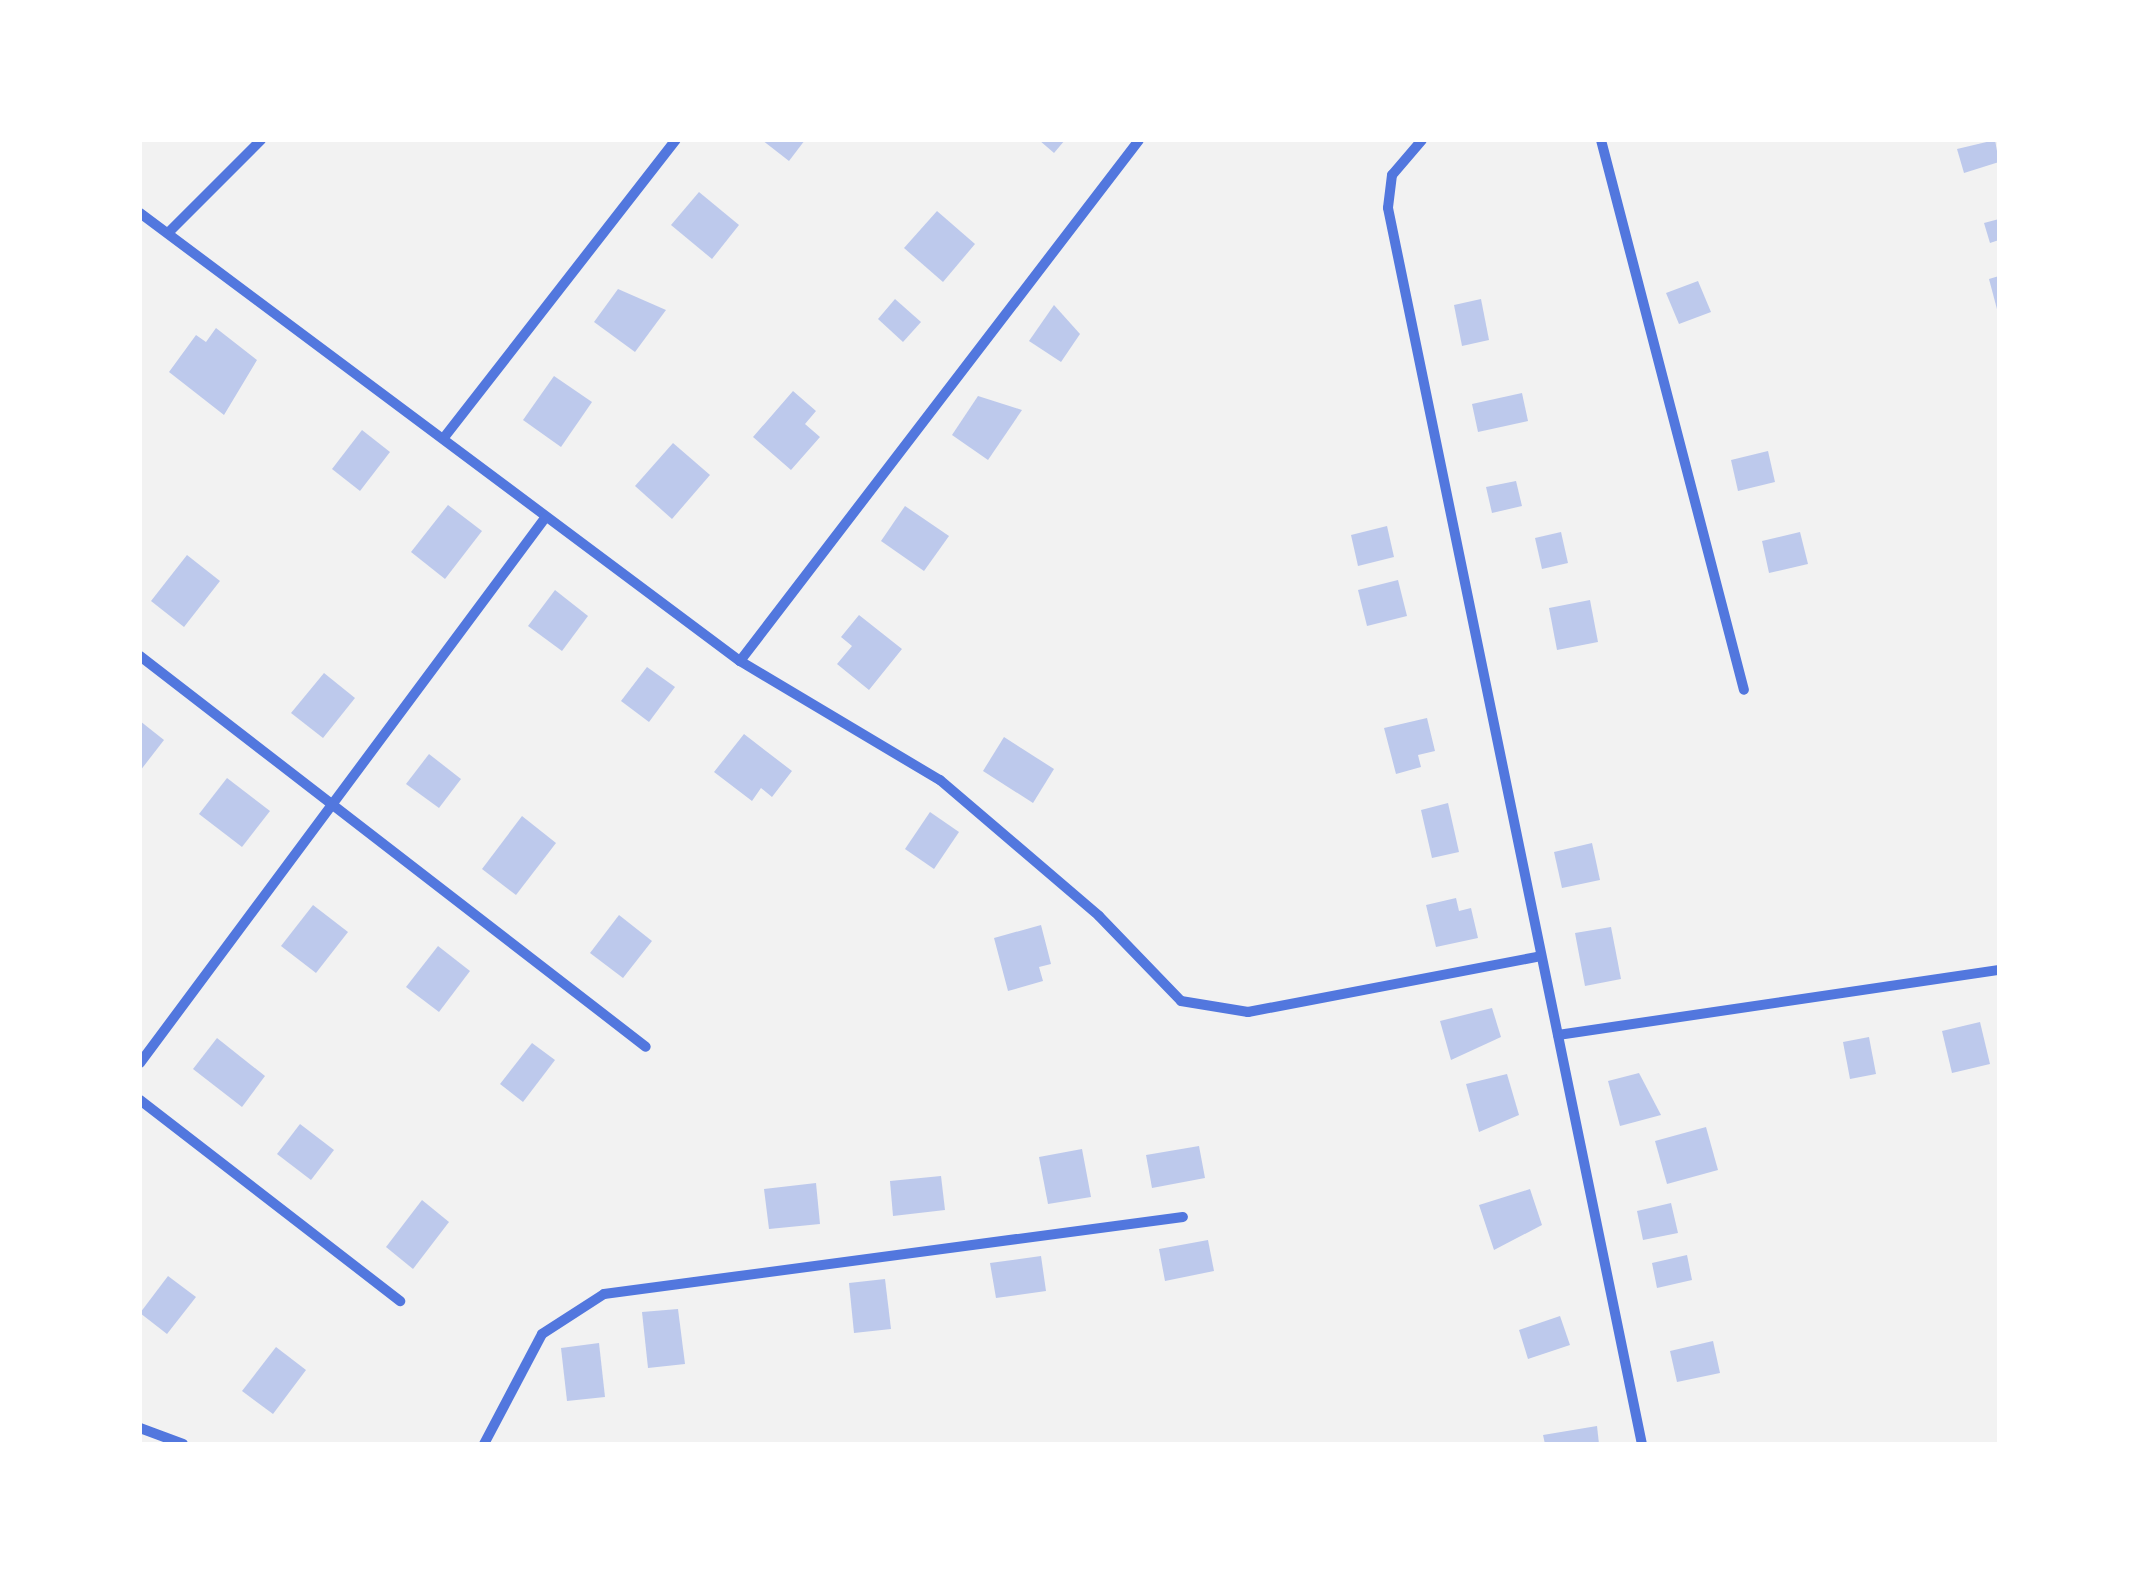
<!DOCTYPE html>
<html>
<head>
<meta charset="utf-8">
<style>
  body { margin:0 }
  #map { position:relative; width:2139px; height:1584px; overflow:hidden; background:#f2f2f2; font-family:"Source Sans 3",sans-serif }
  div>[style] { position:absolute }
  [style*='--x'] { left:calc(var(--x)*1px); top:calc(var(--y)*1px); width:calc(var(--w)*1px); rotate:calc(var(--a)*1deg) }
  .building>* { inset:0; background:#bdc9ec }
  .minor>* { height:10px; margin:-5px; padding:0 5px; transform-origin:5px; border-radius:5px; background:#5277de }
  span { translate:-50% -50%; white-space:nowrap; text-align:center; line-height:1.15; -webkit-text-stroke:9px #fff; paint-order:stroke }
  .frame { position:absolute; inset:0; border:142px solid #fff; pointer-events:none }
</style>
</head>
<body>
<div id="map">
  <div class="building">
    <div style="clip-path:polygon(762px 140px,805px 140px,789px 161px)"></div>
    <div style="clip-path:polygon(1039px 140px,1065px 140px,1054px 153px)"></div>
    <div style="clip-path:polygon(1995px 140px,1999px 162px,1964px 173px,1957px 149px)"></div>
    <div style="clip-path:polygon(699px 192px,739px 225px,712px 259px,671px 225px)"></div>
    <div style="clip-path:polygon(937px 211px,975px 244px,943px 282px,904px 248px)"></div>
    <div style="clip-path:polygon(1999px 219px,1999px 240px,1990px 243px,1984px 223px)"></div>
    <div style="clip-path:polygon(1999px 276px,1999px 313px,1998px 313px,1989px 279px)"></div>
    <div style="clip-path:polygon(1698px 281px,1711px 312px,1679px 324px,1666px 293px)"></div>
    <div style="clip-path:polygon(618px 289px,666px 310px,635px 352px,594px 322px)"></div>
    <div style="clip-path:polygon(895px 299px,921px 322px,903px 342px,878px 319px)"></div>
    <div style="clip-path:polygon(1481px 299px,1489px 340px,1462px 346px,1454px 305px)"></div>
    <div style="clip-path:polygon(1054px 305px,1080px 334px,1061px 362px,1029px 341px)"></div>
    <div style="clip-path:polygon(216px 328px,257px 360px,224px 415px,169px 372px,196px 335px,206px 342px)"></div>
    <div style="clip-path:polygon(554px 376px,592px 402px,561px 447px,523px 420px)"></div>
    <div style="clip-path:polygon(793px 391px,816px 411px,805px 424px,820px 437px,791px 470px,753px 437px)"></div>
    <div style="clip-path:polygon(1522px 393px,1528px 421px,1478px 432px,1472px 404px)"></div>
    <div style="clip-path:polygon(978px 396px,1022px 410px,988px 460px,952px 435px)"></div>
    <div style="clip-path:polygon(362px 430px,390px 452px,360px 491px,332px 469px)"></div>
    <div style="clip-path:polygon(673px 443px,710px 475px,672px 519px,635px 486px)"></div>
    <div style="clip-path:polygon(1768px 451px,1775px 482px,1738px 491px,1731px 460px)"></div>
    <div style="clip-path:polygon(1516px 481px,1522px 506px,1492px 513px,1486px 487px)"></div>
    <div style="clip-path:polygon(448px 505px,482px 531px,445px 579px,411px 552px)"></div>
    <div style="clip-path:polygon(905px 506px,949px 536px,924px 571px,881px 541px)"></div>
    <div style="clip-path:polygon(1387px 526px,1394px 557px,1358px 566px,1351px 535px)"></div>
    <div style="clip-path:polygon(1561px 532px,1568px 563px,1542px 569px,1535px 538px)"></div>
    <div style="clip-path:polygon(1800px 532px,1808px 564px,1769px 573px,1762px 541px)"></div>
    <div style="clip-path:polygon(187px 555px,220px 581px,184px 627px,151px 601px)"></div>
    <div style="clip-path:polygon(1398px 580px,1407px 616px,1367px 626px,1358px 590px)"></div>
    <div style="clip-path:polygon(555px 590px,588px 616px,562px 651px,528px 626px)"></div>
    <div style="clip-path:polygon(1590px 600px,1598px 642px,1557px 650px,1549px 608px)"></div>
    <div style="clip-path:polygon(859px 615px,902px 649px,869px 690px,837px 664px,852px 646px,841px 637px)"></div>
    <div style="clip-path:polygon(647px 667px,675px 687px,649px 722px,621px 701px)"></div>
    <div style="clip-path:polygon(324px 673px,355px 698px,323px 738px,291px 713px)"></div>
    <div style="clip-path:polygon(1427px 718px,1435px 751px,1418px 755px,1421px 767px,1396px 774px,1384px 728px)"></div>
    <div style="clip-path:polygon(140px 721px,164px 740px,140px 771px)"></div>
    <div style="clip-path:polygon(744px 734px,792px 771px,772px 797px,761px 788px,752px 801px,714px 772px)"></div>
    <div style="clip-path:polygon(1004px 737px,1054px 769px,1033px 803px,983px 771px)"></div>
    <div style="clip-path:polygon(429px 754px,461px 779px,439px 808px,406px 784px)"></div>
    <div style="clip-path:polygon(227px 778px,270px 811px,242px 847px,199px 814px)"></div>
    <div style="clip-path:polygon(1448px 803px,1459px 852px,1432px 858px,1421px 810px)"></div>
    <div style="clip-path:polygon(930px 812px,959px 832px,934px 869px,905px 849px)"></div>
    <div style="clip-path:polygon(522px 816px,556px 843px,516px 895px,482px 869px)"></div>
    <div style="clip-path:polygon(1592px 843px,1600px 880px,1562px 888px,1554px 852px)"></div>
    <div style="clip-path:polygon(1456px 898px,1459px 911px,1471px 908px,1478px 938px,1436px 947px,1426px 905px)"></div>
    <div style="clip-path:polygon(313px 905px,348px 932px,316px 973px,281px 946px)"></div>
    <div style="clip-path:polygon(619px 915px,652px 941px,623px 978px,590px 953px)"></div>
    <div style="clip-path:polygon(1041px 925px,1051px 964px,1039px 967px,1043px 981px,1008px 991px,994px 938px)"></div>
    <div style="clip-path:polygon(1611px 927px,1621px 979px,1585px 986px,1575px 933px)"></div>
    <div style="clip-path:polygon(438px 946px,470px 971px,439px 1012px,406px 987px)"></div>
    <div style="clip-path:polygon(1492px 1008px,1501px 1037px,1451px 1060px,1440px 1021px)"></div>
    <div style="clip-path:polygon(1980px 1022px,1990px 1064px,1952px 1073px,1942px 1031px)"></div>
    <div style="clip-path:polygon(1869px 1037px,1876px 1074px,1850px 1079px,1843px 1042px)"></div>
    <div style="clip-path:polygon(217px 1038px,265px 1076px,242px 1107px,193px 1069px)"></div>
    <div style="clip-path:polygon(532px 1043px,555px 1060px,523px 1102px,500px 1084px)"></div>
    <div style="clip-path:polygon(1639px 1073px,1661px 1115px,1620px 1126px,1608px 1081px)"></div>
    <div style="clip-path:polygon(1507px 1074px,1519px 1115px,1479px 1132px,1466px 1084px)"></div>
    <div style="clip-path:polygon(300px 1124px,334px 1150px,311px 1180px,277px 1154px)"></div>
    <div style="clip-path:polygon(1706px 1127px,1718px 1170px,1667px 1184px,1655px 1141px)"></div>
    <div style="clip-path:polygon(1199px 1146px,1205px 1178px,1152px 1188px,1146px 1155px)"></div>
    <div style="clip-path:polygon(1082px 1149px,1091px 1197px,1048px 1204px,1039px 1157px)"></div>
    <div style="clip-path:polygon(941px 1176px,945px 1210px,893px 1216px,890px 1181px)"></div>
    <div style="clip-path:polygon(816px 1183px,820px 1224px,769px 1229px,764px 1189px)"></div>
    <div style="clip-path:polygon(1530px 1189px,1542px 1225px,1494px 1250px,1479px 1205px)"></div>
    <div style="clip-path:polygon(422px 1200px,449px 1222px,413px 1269px,386px 1247px)"></div>
    <div style="clip-path:polygon(1671px 1203px,1678px 1233px,1643px 1240px,1637px 1211px)"></div>
    <div style="clip-path:polygon(1208px 1240px,1214px 1271px,1165px 1281px,1159px 1249px)"></div>
    <div style="clip-path:polygon(1687px 1255px,1692px 1280px,1657px 1288px,1652px 1263px)"></div>
    <div style="clip-path:polygon(1041px 1256px,1046px 1291px,996px 1298px,990px 1263px)"></div>
    <div style="clip-path:polygon(168px 1276px,196px 1297px,167px 1334px,140px 1313px)"></div>
    <div style="clip-path:polygon(885px 1279px,891px 1329px,854px 1333px,849px 1283px)"></div>
    <div style="clip-path:polygon(678px 1309px,685px 1364px,648px 1368px,642px 1312px)"></div>
    <div style="clip-path:polygon(1560px 1316px,1570px 1345px,1528px 1359px,1519px 1330px)"></div>
    <div style="clip-path:polygon(1713px 1341px,1720px 1373px,1677px 1382px,1670px 1351px)"></div>
    <div style="clip-path:polygon(599px 1343px,605px 1397px,567px 1401px,561px 1348px)"></div>
    <div style="clip-path:polygon(276px 1347px,306px 1370px,273px 1414px,242px 1391px)"></div>
    <div style="clip-path:polygon(1597px 1426px,1599px 1444px,1545px 1444px,1543px 1435px)"></div>
  </div>
  <div class="minor">
    <div style="--x:1422;--y:140;--w:46;--a:130.6"></div>
    <div style="--x:1392;--y:175;--w:33;--a:97"></div>
    <div style="--x:1388;--y:208;--w:1262;--a:78.39"></div>
    <div style="--x:1601;--y:140;--w:568;--a:75.43"></div>
    <div style="--x:140;--y:213;--w:749;--a:36.75"></div>
    <div style="--x:740;--y:661;--w:233;--a:30.8"></div>
    <div style="--x:940;--y:780;--w:209;--a:40.5"></div>
    <div style="--x:1099;--y:916;--w:118;--a:46"></div>
    <div style="--x:1181;--y:1001;--w:68;--a:9.3"></div>
    <div style="--x:1248;--y:1012;--w:293;--a:-10.8"></div>
    <div style="--x:169;--y:232;--w:130;--a:-45"></div>
    <div style="--x:446;--y:435;--w:374;--a:-52.1"></div>
    <div style="--x:140;--y:656;--w:639;--a:37.69"></div>
    <div style="--x:740;--y:661;--w:656;--a:-52.55"></div>
    <div style="--x:1558;--y:1035;--w:446;--a:-8.4"></div>
    <div style="--x:140;--y:1063;--w:679;--a:-53.38"></div>
    <div style="--x:140;--y:1100;--w:329;--a:37.7"></div>
    <div style="--x:140;--y:1428;--w:46;--a:20.4"></div>
    <div style="--x:484;--y:1444;--w:124;--a:-62.2"></div>
    <div style="--x:542;--y:1334;--w:74;--a:-32.8"></div>
    <div style="--x:604;--y:1294;--w:584;--a:-7.58"></div>
  </div>
  <div class="frame"></div>
</div>
</body>
</html>
